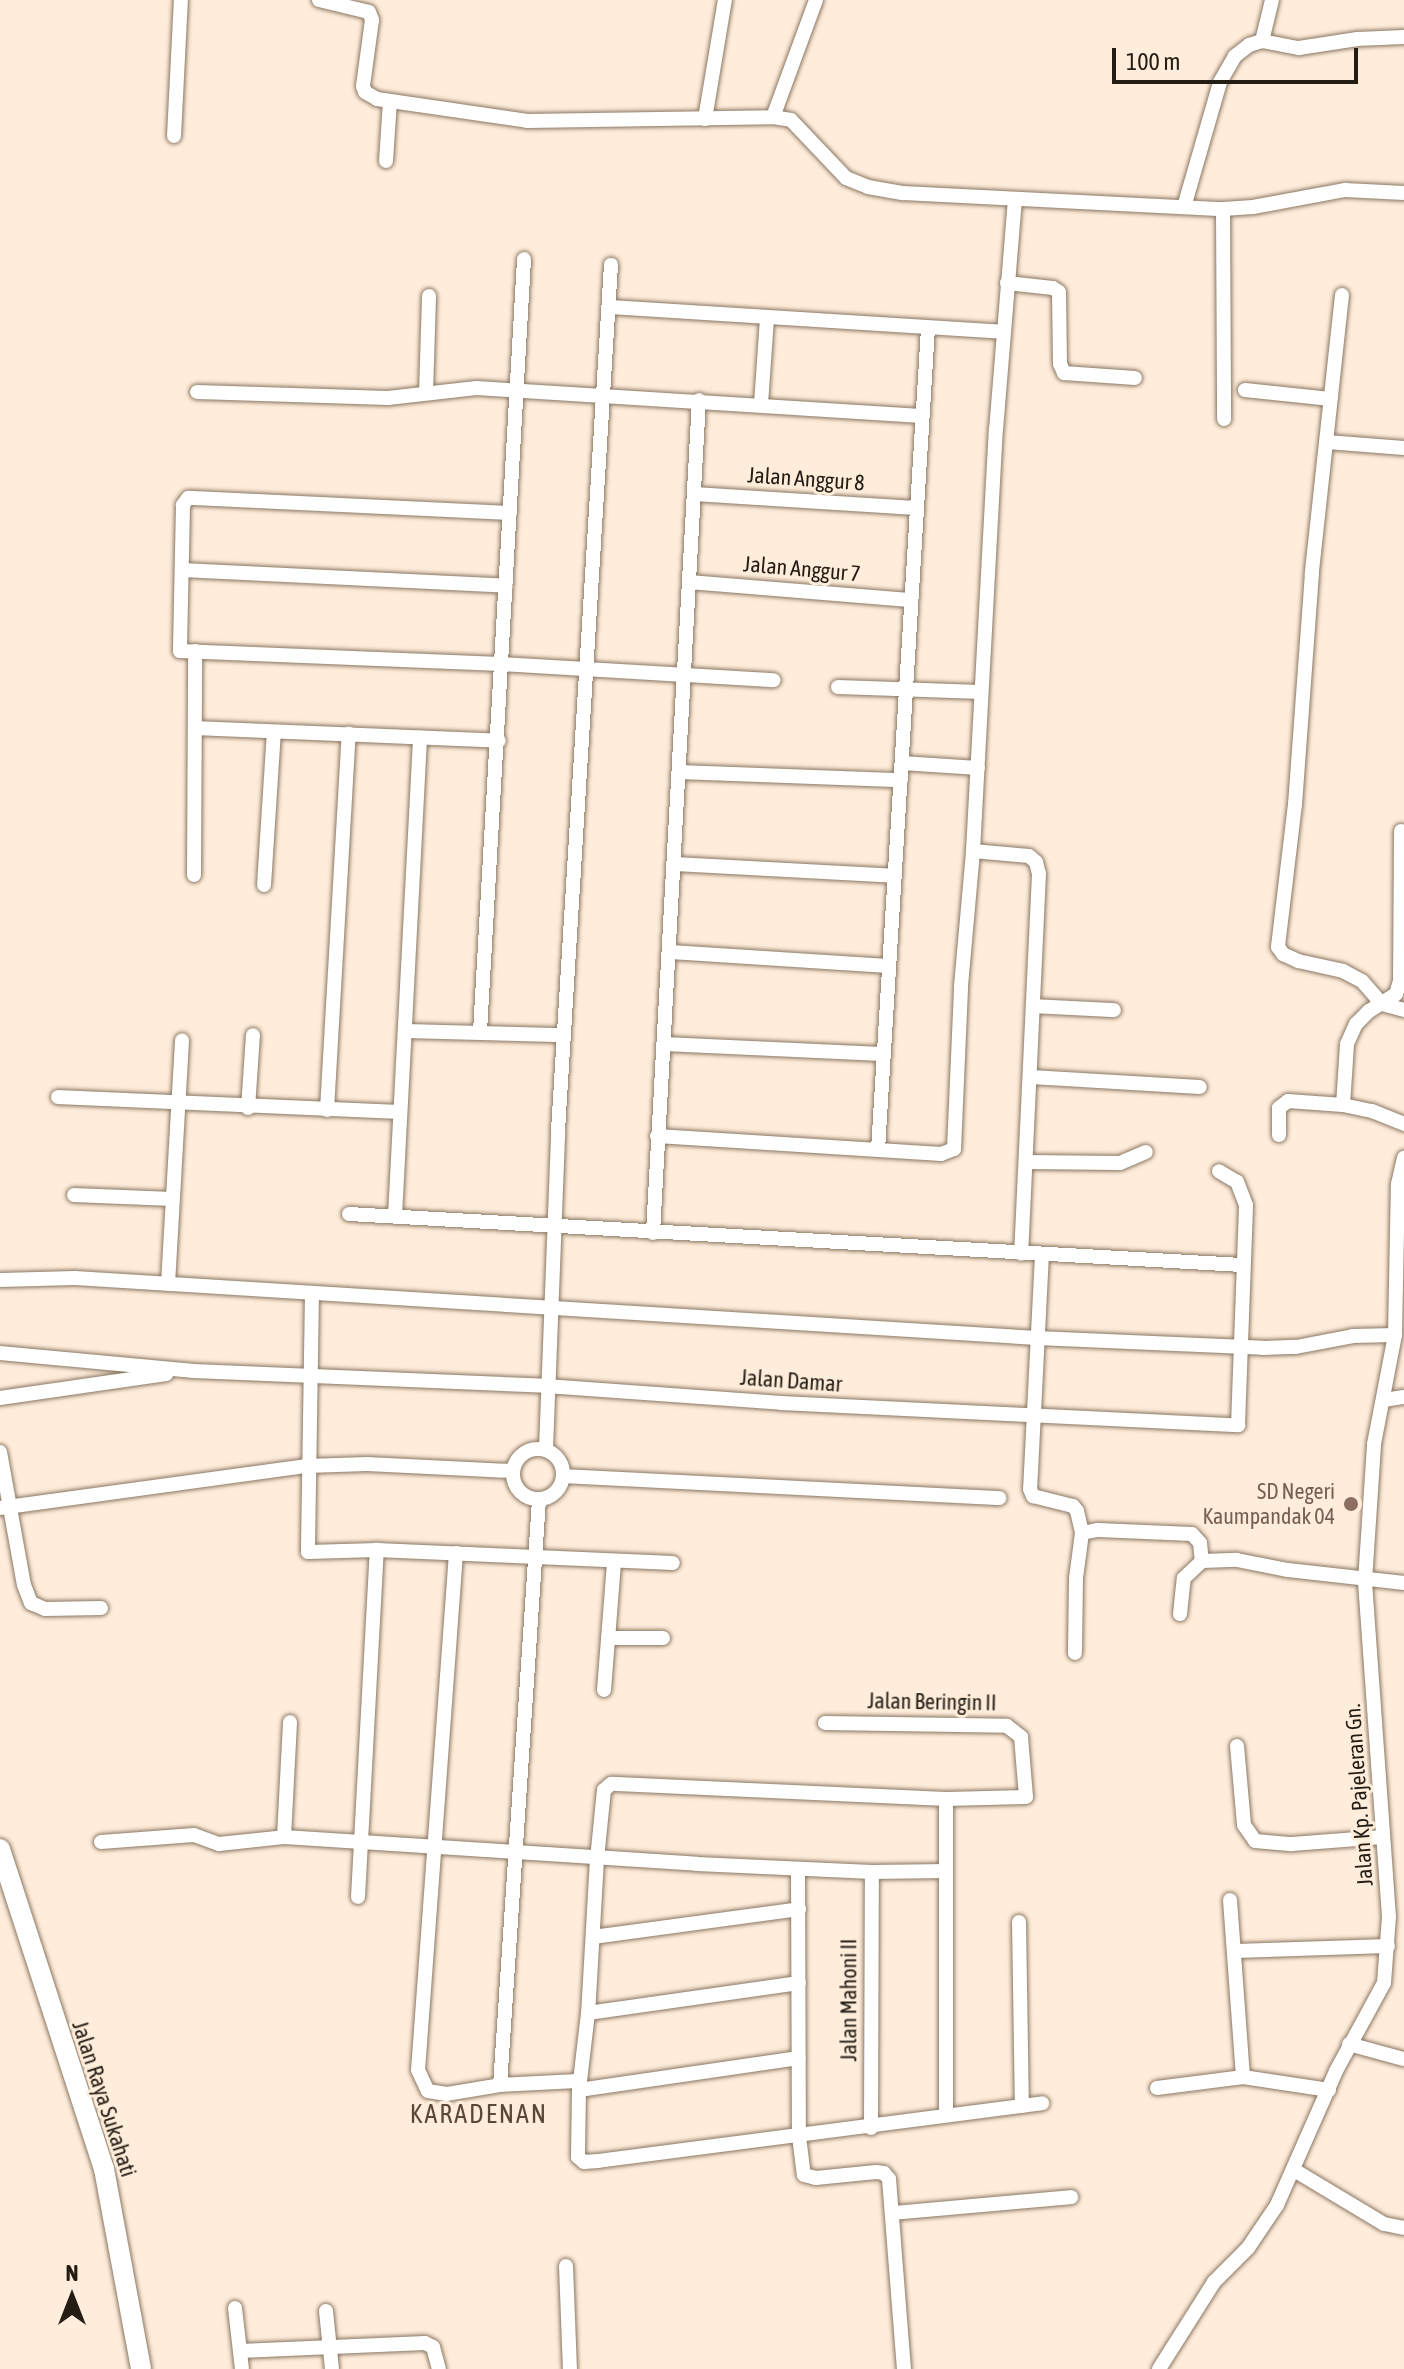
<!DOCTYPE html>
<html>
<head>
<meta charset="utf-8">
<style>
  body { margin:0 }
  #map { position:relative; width:1404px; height:2369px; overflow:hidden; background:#ffeddb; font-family:"Asap Condensed",sans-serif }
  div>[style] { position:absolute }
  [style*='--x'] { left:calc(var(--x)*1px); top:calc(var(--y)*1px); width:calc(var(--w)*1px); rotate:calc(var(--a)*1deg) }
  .roads { filter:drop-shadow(0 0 2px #8a7762) drop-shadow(0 0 2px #8a7762) }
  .minor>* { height:14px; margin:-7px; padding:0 7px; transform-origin:7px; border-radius:7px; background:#fff }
  .minor>.ring { margin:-7px; padding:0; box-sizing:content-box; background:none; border:14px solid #fff; border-radius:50% }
  .secondary>* { height:20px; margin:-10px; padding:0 10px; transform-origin:10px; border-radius:10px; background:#fff }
  .dots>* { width:22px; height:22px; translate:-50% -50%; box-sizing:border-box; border:4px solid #ffeddb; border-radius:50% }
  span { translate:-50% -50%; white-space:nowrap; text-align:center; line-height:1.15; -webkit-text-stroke:6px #ffeddb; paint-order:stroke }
  .street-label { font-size:22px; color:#241d14 }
  .education-label { font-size:22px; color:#785e54 }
  .right { translate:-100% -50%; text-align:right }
  .quarter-label { font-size:26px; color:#594834; letter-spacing:2px }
  .north { position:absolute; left:32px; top:2257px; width:80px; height:80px; -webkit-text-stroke:6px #ffeddb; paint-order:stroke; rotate:0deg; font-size:22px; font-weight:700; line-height:32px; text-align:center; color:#241d14 }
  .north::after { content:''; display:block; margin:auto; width:28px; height:36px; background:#241d14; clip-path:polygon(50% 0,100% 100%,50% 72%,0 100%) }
  .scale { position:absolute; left:1112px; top:48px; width:246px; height:36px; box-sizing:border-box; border:4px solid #241d14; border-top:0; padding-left:10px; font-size:24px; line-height:28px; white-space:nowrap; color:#241d14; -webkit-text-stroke:6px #ffeddb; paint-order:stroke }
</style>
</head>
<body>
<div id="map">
  <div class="roads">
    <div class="minor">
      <div style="--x:319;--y:0;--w:51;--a:13.5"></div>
      <div style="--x:369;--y:12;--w:9;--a:69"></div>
      <div style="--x:372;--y:20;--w:67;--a:97.8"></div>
      <div style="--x:363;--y:86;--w:6;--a:72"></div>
      <div style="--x:365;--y:92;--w:14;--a:30"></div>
      <div style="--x:377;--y:99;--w:152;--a:8.3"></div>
      <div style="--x:527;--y:121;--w:246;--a:-0.9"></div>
      <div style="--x:773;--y:117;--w:18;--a:9"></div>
      <div style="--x:791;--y:120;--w:80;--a:46.5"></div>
      <div style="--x:846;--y:178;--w:24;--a:22"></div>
      <div style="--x:868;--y:187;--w:36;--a:10"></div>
      <div style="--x:903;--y:193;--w:320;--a:2.9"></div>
      <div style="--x:1223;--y:209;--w:30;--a:-4"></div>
      <div style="--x:1253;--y:207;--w:94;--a:-10.5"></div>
      <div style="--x:1345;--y:190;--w:59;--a:2.9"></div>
      <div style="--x:1262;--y:41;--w:42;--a:-76.3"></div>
      <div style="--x:773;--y:117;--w:125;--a:-69.8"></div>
      <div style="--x:705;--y:119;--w:121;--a:-80.5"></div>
      <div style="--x:174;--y:136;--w:136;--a:-87.1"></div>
      <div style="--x:386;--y:161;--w:60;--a:-86.2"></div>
      <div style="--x:1184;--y:207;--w:130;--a:-73.9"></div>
      <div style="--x:1220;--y:82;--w:30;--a:-60"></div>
      <div style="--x:1235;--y:56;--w:18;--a:-38"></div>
      <div style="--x:1249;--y:45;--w:14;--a:-17"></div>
      <div style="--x:1262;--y:41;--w:38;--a:11"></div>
      <div style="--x:1299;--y:48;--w:59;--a:-8.8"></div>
      <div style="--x:1357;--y:39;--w:47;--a:-2.4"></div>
      <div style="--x:1223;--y:209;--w:210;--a:89.7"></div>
      <div style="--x:1007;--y:283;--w:46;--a:6.2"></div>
      <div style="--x:1053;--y:288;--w:7;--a:34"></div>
      <div style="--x:1059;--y:292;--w:72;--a:89.2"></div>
      <div style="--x:1060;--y:364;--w:10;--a:66"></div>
      <div style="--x:1064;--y:373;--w:71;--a:4"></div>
      <div style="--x:1342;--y:295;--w:280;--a:96.2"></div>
      <div style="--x:1312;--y:573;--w:232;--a:94.2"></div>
      <div style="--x:1295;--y:804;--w:144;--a:96.8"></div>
      <div style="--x:1278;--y:947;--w:9;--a:54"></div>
      <div style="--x:1283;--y:954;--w:17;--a:25"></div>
      <div style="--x:1298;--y:961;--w:46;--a:12.5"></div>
      <div style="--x:1343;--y:971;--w:21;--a:28"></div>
      <div style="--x:1362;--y:981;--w:30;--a:49"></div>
      <div style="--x:1382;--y:1004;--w:23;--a:15"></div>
      <div style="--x:609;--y:307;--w:395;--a:3.6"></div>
      <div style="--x:1245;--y:390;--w:86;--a:6"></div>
      <div style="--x:197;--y:392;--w:191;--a:1.8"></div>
      <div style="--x:388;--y:398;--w:89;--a:-6.5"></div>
      <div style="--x:476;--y:388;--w:446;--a:3.6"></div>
      <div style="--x:426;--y:393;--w:97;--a:-88.2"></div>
      <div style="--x:761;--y:404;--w:85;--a:-86"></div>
      <div style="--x:1327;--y:442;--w:77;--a:4.5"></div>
      <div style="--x:694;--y:494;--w:222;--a:3.6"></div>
      <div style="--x:510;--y:513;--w:322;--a:-177.3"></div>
      <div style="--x:188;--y:498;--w:9;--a:126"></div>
      <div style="--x:183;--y:505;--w:146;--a:91.2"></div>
      <div style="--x:180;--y:651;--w:321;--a:2.3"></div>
      <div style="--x:501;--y:664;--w:273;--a:3.4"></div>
      <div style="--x:184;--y:570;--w:322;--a:2.8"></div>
      <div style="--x:690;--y:582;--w:222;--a:4.7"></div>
      <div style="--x:838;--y:687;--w:143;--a:2"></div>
      <div style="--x:195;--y:728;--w:304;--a:2.4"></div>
      <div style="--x:902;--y:763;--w:76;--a:3.8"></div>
      <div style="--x:679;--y:772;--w:222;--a:2.1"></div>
      <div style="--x:973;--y:851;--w:56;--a:5.1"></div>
      <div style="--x:1029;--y:856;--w:9;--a:41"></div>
      <div style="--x:1036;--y:862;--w:12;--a:76"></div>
      <div style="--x:1039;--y:874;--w:380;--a:92.7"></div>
      <div style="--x:675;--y:864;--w:219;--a:3.1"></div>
      <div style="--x:194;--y:875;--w:224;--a:-89.7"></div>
      <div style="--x:264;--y:885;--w:153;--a:-86.3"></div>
      <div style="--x:670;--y:952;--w:219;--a:3.7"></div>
      <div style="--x:1034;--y:1006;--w:80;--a:2.9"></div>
      <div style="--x:406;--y:1031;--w:158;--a:1.5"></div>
      <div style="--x:480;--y:1032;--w:774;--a:-86.74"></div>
      <div style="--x:664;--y:1044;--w:218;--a:2.6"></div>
      <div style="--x:1031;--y:1077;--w:169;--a:3.4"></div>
      <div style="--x:58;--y:1097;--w:341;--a:2.5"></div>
      <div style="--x:1343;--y:1105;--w:61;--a:-86.2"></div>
      <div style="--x:1347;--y:1044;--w:22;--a:-66"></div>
      <div style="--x:1356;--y:1024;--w:18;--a:-45"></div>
      <div style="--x:1369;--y:1011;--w:32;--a:-32"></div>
      <div style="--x:1396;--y:994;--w:14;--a:-73"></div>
      <div style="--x:1400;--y:981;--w:150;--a:-89.6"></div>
      <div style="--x:248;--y:1108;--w:73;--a:-86.1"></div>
      <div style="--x:327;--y:1110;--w:377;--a:-86.7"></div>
      <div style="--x:1279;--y:1135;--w:27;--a:-90"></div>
      <div style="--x:1279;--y:1108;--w:11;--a:-38"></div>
      <div style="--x:1288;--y:1101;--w:55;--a:4.2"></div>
      <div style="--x:1343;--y:1105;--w:30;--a:12"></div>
      <div style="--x:1372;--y:1111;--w:35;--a:22"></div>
      <div style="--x:657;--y:1136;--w:285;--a:3.6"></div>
      <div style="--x:941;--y:1154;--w:14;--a:-21"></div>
      <div style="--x:954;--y:1149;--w:163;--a:-87.5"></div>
      <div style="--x:961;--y:986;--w:136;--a:-84.9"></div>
      <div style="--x:973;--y:851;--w:422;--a:-86.9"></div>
      <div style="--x:996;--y:430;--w:230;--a:-85.3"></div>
      <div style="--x:878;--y:1150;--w:824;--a:-86.52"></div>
      <div style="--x:1026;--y:1162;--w:94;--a:0.6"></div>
      <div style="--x:1120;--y:1163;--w:28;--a:-23"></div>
      <div style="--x:74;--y:1195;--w:98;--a:2.3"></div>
      <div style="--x:349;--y:1214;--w:894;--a:3.27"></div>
      <div style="--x:395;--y:1216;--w:479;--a:-87"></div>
      <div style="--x:653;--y:1233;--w:834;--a:-86.84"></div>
      <div style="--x:1042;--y:1254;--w:235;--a:92.9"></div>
      <div style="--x:1030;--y:1489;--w:8;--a:67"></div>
      <div style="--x:1033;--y:1496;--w:41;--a:14"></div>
      <div style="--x:1073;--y:1506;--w:6;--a:51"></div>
      <div style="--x:1077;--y:1511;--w:23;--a:77"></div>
      <div style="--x:1082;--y:1533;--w:45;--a:97.6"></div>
      <div style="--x:1076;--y:1578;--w:75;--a:90.8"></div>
      <div style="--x:0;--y:1280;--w:75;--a:-1.5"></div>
      <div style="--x:75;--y:1278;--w:964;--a:3.57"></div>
      <div style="--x:1037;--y:1338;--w:226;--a:2.5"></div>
      <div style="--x:1263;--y:1348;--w:33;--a:-2"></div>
      <div style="--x:1296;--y:1347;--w:58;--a:-10.9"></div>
      <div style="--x:1353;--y:1336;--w:42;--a:-1.4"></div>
      <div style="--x:168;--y:1284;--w:244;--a:-86.7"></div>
      <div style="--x:312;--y:1293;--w:259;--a:90.9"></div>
      <div style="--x:308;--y:1552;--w:69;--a:-1.7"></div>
      <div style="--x:377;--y:1550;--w:296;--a:2.5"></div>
      <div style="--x:0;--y:1353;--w:195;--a:5.3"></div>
      <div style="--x:194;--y:1371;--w:352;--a:2.4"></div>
      <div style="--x:546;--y:1386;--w:236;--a:4.1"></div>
      <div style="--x:781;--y:1403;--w:458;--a:2.8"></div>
      <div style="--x:1238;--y:1425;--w:220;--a:-87.9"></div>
      <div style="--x:1246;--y:1205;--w:25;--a:-111"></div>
      <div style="--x:1237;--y:1182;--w:21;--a:-149"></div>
      <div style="--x:0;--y:1398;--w:168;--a:-8.2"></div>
      <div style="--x:1384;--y:1400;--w:20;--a:-9"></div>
      <div class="ring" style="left:513px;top:1449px;width:36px;height:36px"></div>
      <div style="--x:546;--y:1449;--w:318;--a:-87.8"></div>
      <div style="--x:558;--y:1131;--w:868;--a:-86.5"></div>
      <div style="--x:0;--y:1452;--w:135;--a:79.8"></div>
      <div style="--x:24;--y:1585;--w:19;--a:69"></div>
      <div style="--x:31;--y:1603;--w:15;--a:23"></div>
      <div style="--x:45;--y:1609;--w:56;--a:-1"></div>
      <div style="--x:564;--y:1476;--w:436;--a:2.9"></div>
      <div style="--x:539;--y:1500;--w:586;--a:93.81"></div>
      <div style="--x:500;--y:2085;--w:80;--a:-2.9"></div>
      <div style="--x:0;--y:1508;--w:310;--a:-7.8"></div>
      <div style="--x:307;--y:1466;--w:60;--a:-1.9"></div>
      <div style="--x:367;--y:1464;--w:145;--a:2.8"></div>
      <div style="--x:1082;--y:1533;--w:16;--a:-11"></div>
      <div style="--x:1098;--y:1530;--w:94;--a:2.4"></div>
      <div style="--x:1192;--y:1534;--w:12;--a:48"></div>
      <div style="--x:1200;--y:1543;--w:18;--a:84"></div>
      <div style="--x:456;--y:1553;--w:518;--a:94.2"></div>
      <div style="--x:418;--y:2070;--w:23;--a:65"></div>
      <div style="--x:428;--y:2091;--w:19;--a:9"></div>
      <div style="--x:447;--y:2094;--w:54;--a:-9.6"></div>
      <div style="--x:1180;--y:1614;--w:36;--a:-84"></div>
      <div style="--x:1184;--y:1578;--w:25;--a:-43"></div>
      <div style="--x:1202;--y:1561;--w:35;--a:-2"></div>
      <div style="--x:1237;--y:1560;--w:52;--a:11.1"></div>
      <div style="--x:1288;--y:1570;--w:117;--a:6.4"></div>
      <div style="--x:608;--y:1638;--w:55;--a:0"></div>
      <div style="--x:604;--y:1690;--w:128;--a:-85.5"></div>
      <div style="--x:825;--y:1723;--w:182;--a:0.9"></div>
      <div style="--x:1007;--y:1726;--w:18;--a:38"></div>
      <div style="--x:1021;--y:1737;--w:60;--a:85.2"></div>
      <div style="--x:1026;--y:1797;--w:80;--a:178.6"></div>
      <div style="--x:946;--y:1799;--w:335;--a:-177.4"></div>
      <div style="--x:611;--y:1784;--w:9;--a:139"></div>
      <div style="--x:604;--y:1790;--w:69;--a:95.8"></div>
      <div style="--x:597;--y:1859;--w:154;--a:93.3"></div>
      <div style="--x:588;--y:2013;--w:78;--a:96.7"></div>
      <div style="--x:579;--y:2090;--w:67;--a:90.9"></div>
      <div style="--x:578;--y:2157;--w:8;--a:40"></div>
      <div style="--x:584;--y:2162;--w:14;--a:-4"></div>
      <div style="--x:598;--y:2161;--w:448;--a:-7.4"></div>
      <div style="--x:1237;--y:1746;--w:79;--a:84.9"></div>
      <div style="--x:1244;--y:1825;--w:19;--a:55"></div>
      <div style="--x:1255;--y:1841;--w:37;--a:5"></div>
      <div style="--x:1292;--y:1844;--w:91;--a:-4.4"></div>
      <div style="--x:946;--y:1799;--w:316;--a:90"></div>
      <div style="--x:284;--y:1837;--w:115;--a:-87"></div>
      <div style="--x:101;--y:1842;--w:93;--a:-4.3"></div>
      <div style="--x:194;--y:1835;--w:27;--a:20"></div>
      <div style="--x:219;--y:1844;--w:65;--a:-6.1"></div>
      <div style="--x:284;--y:1837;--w:414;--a:3.7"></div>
      <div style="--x:697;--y:1864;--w:175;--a:2.6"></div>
      <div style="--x:872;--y:1872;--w:73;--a:-0.8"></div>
      <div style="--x:798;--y:1869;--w:267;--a:89.8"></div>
      <div style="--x:799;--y:2136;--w:39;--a:83"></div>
      <div style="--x:804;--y:2175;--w:12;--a:14"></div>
      <div style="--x:816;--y:2178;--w:60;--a:-5.7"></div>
      <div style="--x:876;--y:2172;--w:8;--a:7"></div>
      <div style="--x:884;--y:2173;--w:8;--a:50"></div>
      <div style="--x:889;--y:2179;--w:191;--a:85.5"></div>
      <div style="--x:358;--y:1897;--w:348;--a:-86.9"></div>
      <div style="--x:1230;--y:1900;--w:177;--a:85.8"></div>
      <div style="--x:1019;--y:1922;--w:184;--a:89.1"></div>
      <div style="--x:593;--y:1937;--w:208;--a:-7.7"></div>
      <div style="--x:1235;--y:1951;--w:153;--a:-1.9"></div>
      <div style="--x:588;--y:2013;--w:213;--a:-8.1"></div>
      <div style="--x:1349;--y:2044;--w:57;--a:15.3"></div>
      <div style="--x:1157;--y:2088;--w:87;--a:-7.3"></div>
      <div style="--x:1243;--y:2077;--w:87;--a:8.6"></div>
      <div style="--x:579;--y:2090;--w:222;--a:-8.3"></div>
      <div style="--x:871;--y:2128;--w:256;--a:-89.8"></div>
      <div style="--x:1294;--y:2170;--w:105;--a:31"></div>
      <div style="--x:1384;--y:2224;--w:20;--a:11"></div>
      <div style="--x:893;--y:2213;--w:179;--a:-5.1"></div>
      <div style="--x:566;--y:2266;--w:103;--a:87.8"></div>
      <div style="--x:235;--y:2308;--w:61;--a:83.5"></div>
      <div style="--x:326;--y:2311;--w:58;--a:84.1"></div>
      <div style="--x:240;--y:2351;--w:185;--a:-2.5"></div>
      <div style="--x:425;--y:2343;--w:9;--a:27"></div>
      <div style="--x:433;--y:2347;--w:23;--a:75"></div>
      <div style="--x:1159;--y:2369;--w:103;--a:-57.7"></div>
      <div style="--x:1214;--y:2282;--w:48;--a:-45"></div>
      <div style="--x:1248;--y:2248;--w:52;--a:-56"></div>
      <div style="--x:1277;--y:2205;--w:146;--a:-66.2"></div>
      <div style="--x:1336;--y:2071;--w:100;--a:-61.4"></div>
      <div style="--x:1384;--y:1983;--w:66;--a:-85.7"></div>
      <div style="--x:1389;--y:1917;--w:337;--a:-94.1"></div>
      <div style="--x:1365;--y:1581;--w:137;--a:-86.2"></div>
      <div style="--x:1374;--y:1444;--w:111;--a:-79.1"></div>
      <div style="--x:1395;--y:1335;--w:151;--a:-88.9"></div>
      <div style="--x:1398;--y:1184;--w:27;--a:-77"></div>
    </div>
    <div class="secondary">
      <div style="--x:0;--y:1849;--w:336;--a:72"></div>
      <div style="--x:104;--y:2169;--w:203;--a:79.5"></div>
    </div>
  </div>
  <div class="dots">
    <div style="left:1351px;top:1504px;background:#8d6e63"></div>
  </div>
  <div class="street-label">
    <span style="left:806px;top:479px;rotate:4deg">Jalan Anggur 8</span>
    <span style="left:802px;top:569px;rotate:5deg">Jalan Anggur 7</span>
    <span style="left:791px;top:1381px;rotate:4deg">Jalan Damar</span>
    <span style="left:932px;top:1702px;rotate:1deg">Jalan Beringin II</span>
    <span style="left:1359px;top:1795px;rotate:-94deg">Jalan Kp. Pajeleran Gn.</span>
    <span style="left:849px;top:2000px;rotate:-90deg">Jalan Mahoni II</span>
    <span style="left:104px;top:2099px;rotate:72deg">Jalan Raya Sukahati</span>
  </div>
  <div class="education-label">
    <span class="right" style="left:1335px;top:1504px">SD Negeri<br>Kaumpandak 04</span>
  </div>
  <div class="quarter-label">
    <span style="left:479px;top:2115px">KARADENAN</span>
  </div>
  <div class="north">N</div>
  <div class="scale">100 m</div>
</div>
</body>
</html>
